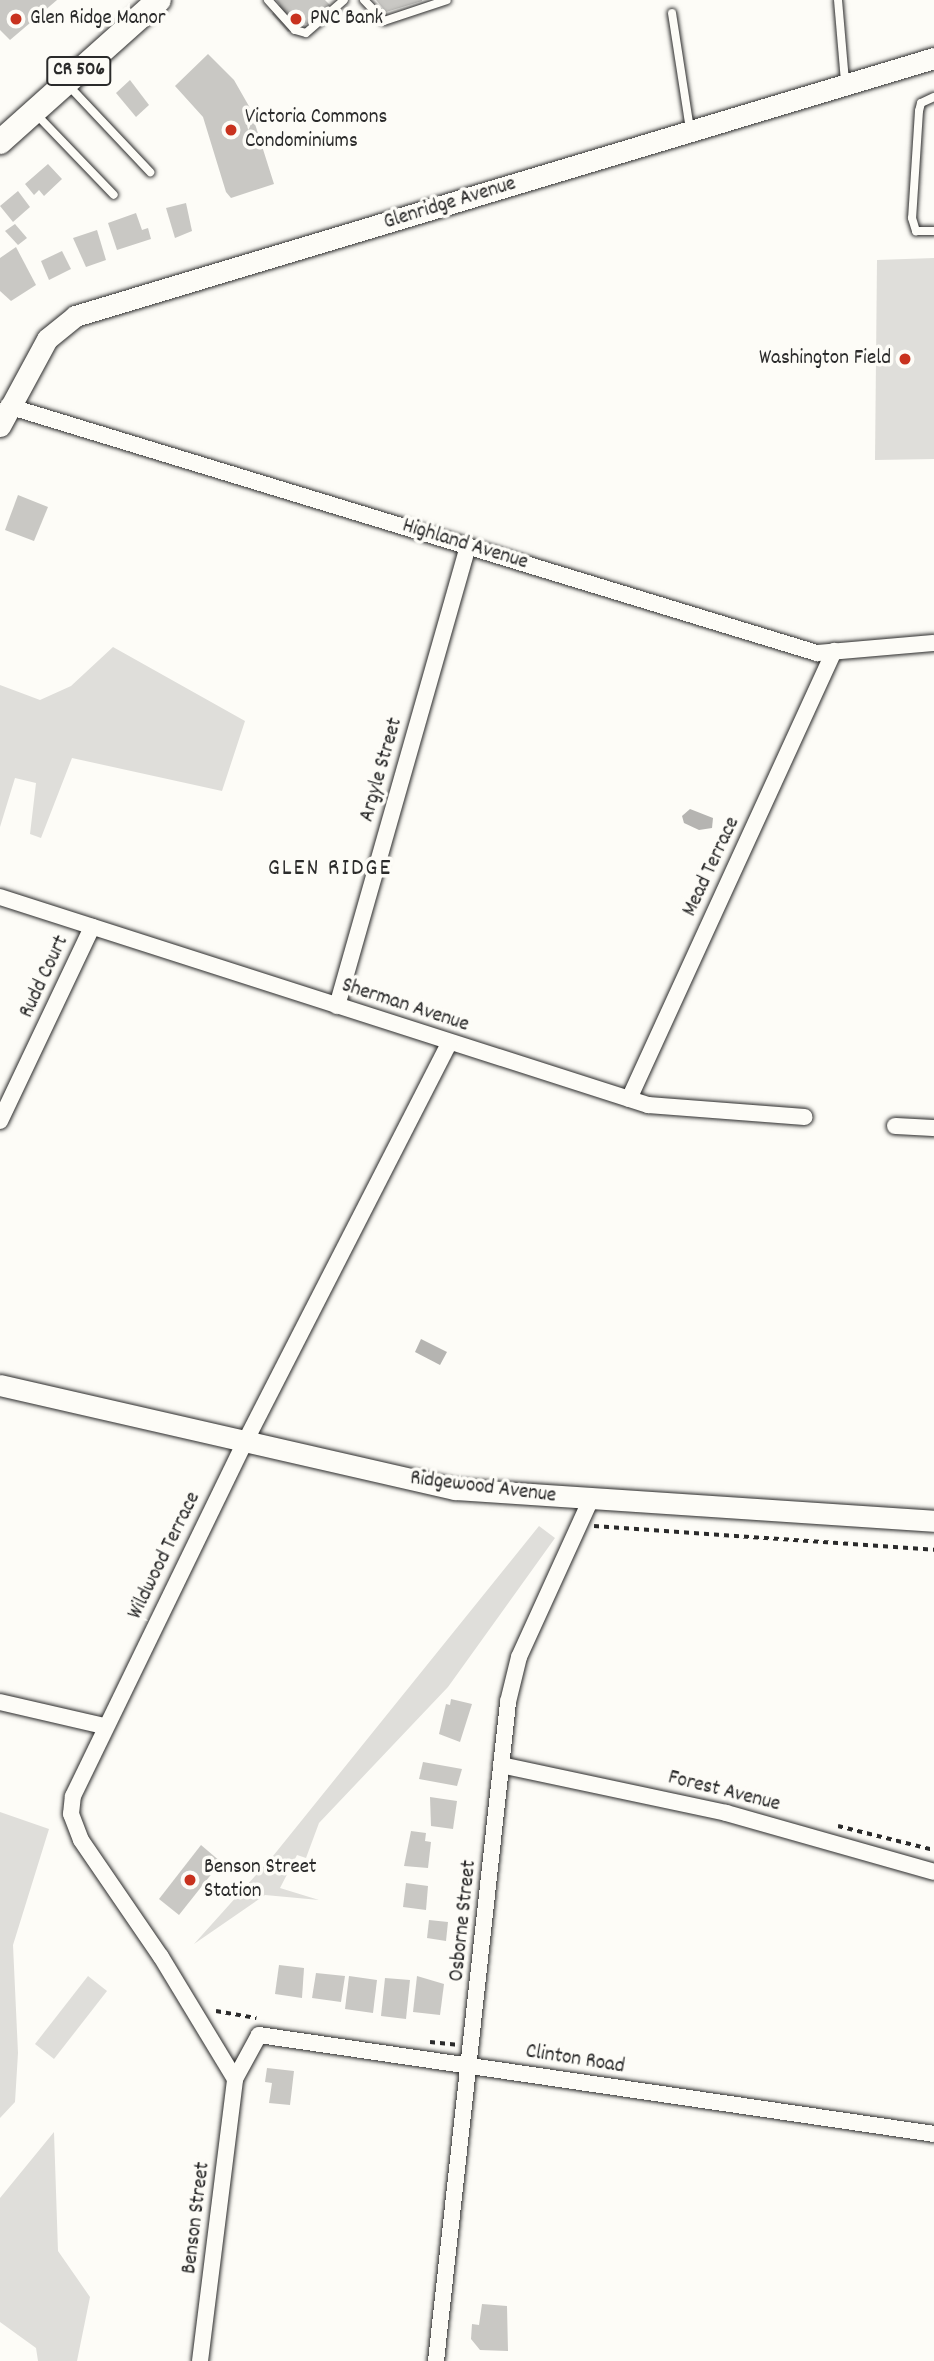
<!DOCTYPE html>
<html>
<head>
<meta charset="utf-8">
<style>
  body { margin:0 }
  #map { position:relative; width:934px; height:2361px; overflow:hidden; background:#fdfcf7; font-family:Dekko,sans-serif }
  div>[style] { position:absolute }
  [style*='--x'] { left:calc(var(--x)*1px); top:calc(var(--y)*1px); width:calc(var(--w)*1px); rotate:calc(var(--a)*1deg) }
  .green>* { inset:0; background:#dfdeda }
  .water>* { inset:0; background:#b5b4b1 }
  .building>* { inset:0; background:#c9c8c4 }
  .path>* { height:3.5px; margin-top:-1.75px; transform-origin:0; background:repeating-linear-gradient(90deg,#2b2b2b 0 5px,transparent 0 10px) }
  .roads { filter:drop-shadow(0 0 2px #2b2b2b) drop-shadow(0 0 2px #2b2b2b) }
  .lane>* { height:8px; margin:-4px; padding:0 4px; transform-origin:4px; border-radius:4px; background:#fdfcf7 }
  .street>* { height:16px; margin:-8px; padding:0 8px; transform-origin:8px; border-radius:8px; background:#fdfcf7 }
  .secondary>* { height:21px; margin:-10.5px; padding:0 10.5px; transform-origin:10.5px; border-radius:10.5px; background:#fdfcf7 }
  .primary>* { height:24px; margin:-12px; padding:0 12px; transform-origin:12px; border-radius:12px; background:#fdfcf7 }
  .dots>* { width:19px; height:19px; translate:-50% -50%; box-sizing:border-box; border:4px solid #fdfcf7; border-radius:50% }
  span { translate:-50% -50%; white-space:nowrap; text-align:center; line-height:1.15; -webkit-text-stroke:7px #fdfcf7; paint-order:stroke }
  .shield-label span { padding:2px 5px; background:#fdfcf7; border:2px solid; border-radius:5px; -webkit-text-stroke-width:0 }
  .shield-label { font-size:19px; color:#2b2b2b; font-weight:700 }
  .poi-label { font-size:21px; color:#2b2b2b }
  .left { translate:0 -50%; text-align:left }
  .right { translate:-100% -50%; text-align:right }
  .street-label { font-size:21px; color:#2b2b2b }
  .quarter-label { font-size:24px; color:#2b2b2b; letter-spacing:2px }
</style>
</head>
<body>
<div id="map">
  <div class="green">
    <div style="clip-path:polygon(934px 258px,934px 459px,875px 460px,877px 260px)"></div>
    <div style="clip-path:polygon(113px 647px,245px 721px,222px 791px,72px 758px,41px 838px,30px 834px,36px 783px,15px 778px,0 827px,0 685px,40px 700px,71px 686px)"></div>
    <div style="clip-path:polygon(539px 1526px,555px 1538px,448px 1687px,319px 1823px,306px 1858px,297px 1855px,280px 1888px,319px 1900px,265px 1895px,194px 1944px,273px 1856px)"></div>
    <div style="clip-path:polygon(0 1812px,49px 1829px,13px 1945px,18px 2053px,15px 2102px,0 2118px)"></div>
    <div style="clip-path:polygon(88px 1976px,107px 1991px,54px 2059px,35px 2044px)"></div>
    <div style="clip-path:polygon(54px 2132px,58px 2251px,90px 2297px,77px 2361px,38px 2361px,36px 2348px,0 2322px,0 2198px)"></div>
  </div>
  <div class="water">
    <div style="clip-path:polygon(690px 809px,713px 818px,712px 828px,699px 830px,684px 823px,682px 816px)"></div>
    <div style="clip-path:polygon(421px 1339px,447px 1352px,440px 1365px,415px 1352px)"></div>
  </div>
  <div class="building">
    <div style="clip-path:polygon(0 0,57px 0,10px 40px,0 30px)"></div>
    <div style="clip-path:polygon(276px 0,325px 0,330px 5px,309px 24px,297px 23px,288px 32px,272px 14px,280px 5px)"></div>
    <div style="clip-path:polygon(376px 0,422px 0,422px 1px,386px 12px)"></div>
    <div style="clip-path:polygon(208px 54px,234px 80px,250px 108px,274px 184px,231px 198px,226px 192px,203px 117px,175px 86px)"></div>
    <div style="clip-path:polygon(130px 80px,149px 105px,136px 117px,116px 93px)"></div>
    <div style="clip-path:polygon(48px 164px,62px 179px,44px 196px,39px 190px,34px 195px,25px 184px)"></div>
    <div style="clip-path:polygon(18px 191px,30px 207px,13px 222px,0 206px)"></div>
    <div style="clip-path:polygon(186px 203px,192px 231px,175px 238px,166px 208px)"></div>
    <div style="clip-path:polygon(136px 213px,142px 230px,148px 228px,151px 239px,117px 250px,108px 223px)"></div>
    <div style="clip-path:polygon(15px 224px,27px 238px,18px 245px,5px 231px)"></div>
    <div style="clip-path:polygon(97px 230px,106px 260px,86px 267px,73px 238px)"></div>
    <div style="clip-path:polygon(16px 247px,36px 285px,11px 301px,0 291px,0 258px)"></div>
    <div style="clip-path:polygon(62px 251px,71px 269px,49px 280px,41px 261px)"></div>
    <div style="clip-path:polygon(18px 495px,48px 507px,34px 541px,5px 530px)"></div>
    <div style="clip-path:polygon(451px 1699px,472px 1704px,460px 1742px,439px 1734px,446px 1704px,450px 1705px)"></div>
    <div style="clip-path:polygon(423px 1762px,462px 1769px,457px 1786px,419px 1779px)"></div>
    <div style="clip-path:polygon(430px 1797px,457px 1801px,453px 1829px,431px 1826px)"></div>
    <div style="clip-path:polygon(411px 1831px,426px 1833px,425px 1841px,431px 1842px,428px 1868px,404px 1866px)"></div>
    <div style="clip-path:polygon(201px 1845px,221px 1862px,179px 1915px,159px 1899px)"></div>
    <div style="clip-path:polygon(406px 1883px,428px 1886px,426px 1910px,403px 1907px)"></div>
    <div style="clip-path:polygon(429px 1920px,448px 1922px,446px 1941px,427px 1938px)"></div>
    <div style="clip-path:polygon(279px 1965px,304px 1968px,302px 1998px,275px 1994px)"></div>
    <div style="clip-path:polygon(316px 1973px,345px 1976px,341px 2002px,312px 1998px)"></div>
    <div style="clip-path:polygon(349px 1976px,377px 1980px,373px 2013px,345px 2009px)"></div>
    <div style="clip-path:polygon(417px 1976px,444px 1984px,440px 2015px,413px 2012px)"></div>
    <div style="clip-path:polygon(385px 1978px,410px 1980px,406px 2019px,381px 2016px)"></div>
    <div style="clip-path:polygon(267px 2068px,294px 2071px,290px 2105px,269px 2103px,272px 2083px,265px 2082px)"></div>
    <div style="clip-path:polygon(482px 2304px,507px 2306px,508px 2351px,480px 2350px,471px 2339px,472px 2324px,479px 2325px)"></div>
  </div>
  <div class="path">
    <div style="--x:594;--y:1526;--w:341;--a:4"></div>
    <div style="--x:838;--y:1826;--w:99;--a:14"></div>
    <div style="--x:216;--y:2011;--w:41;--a:9.9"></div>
    <div style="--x:430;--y:2042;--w:27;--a:6"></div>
  </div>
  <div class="roads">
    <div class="lane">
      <div style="--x:268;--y:0;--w:40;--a:48"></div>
      <div style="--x:295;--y:30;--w:11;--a:15"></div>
      <div style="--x:306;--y:33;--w:50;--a:-41"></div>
      <div style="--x:364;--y:0;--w:29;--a:46"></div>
      <div style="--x:384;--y:21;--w:66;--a:-18.4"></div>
      <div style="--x:838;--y:0;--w:82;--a:85.1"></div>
      <div style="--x:672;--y:13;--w:117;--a:81.2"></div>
      <div style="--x:68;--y:85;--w:120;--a:46.7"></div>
      <div style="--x:934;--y:97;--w:14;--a:155"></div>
      <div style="--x:921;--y:103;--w:8;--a:104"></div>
      <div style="--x:919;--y:111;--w:107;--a:93.7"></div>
      <div style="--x:912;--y:218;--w:14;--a:73"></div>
      <div style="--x:916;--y:231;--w:18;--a:0"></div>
      <div style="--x:36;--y:114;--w:112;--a:46.1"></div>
    </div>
    <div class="street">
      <div style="--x:8;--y:406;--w:846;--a:16.98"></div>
      <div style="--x:817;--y:653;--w:117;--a:-4.9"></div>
      <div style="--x:0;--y:897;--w:681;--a:17.8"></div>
      <div style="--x:648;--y:1105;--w:157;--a:4.4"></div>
      <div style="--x:337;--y:1006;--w:478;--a:-74.1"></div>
      <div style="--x:629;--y:1099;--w:493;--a:-65.4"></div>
      <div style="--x:0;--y:1121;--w:215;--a:-64.6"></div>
      <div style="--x:895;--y:1126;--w:39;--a:3"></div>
      <div style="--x:0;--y:1702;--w:107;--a:13"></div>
      <div style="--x:501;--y:1765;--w:230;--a:12"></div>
      <div style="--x:726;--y:1813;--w:216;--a:15.8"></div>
      <div style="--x:235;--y:2079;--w:143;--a:-121.2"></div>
      <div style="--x:161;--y:1957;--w:142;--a:-124.4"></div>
      <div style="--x:81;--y:1840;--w:28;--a:-111"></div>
      <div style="--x:71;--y:1814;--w:18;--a:-84"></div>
      <div style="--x:73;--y:1796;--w:391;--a:-64.1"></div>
      <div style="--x:244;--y:1444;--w:450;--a:-62.9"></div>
      <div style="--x:200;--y:2361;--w:284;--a:-82.9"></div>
      <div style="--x:235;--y:2079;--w:50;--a:-61.4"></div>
      <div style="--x:259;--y:2035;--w:682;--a:8.34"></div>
      <div style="--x:436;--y:2361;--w:663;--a:-83.76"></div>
      <div style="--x:508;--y:1702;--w:46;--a:-76.3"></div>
      <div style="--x:519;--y:1657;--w:171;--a:-65.5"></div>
    </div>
    <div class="secondary">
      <div style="--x:0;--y:426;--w:99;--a:-61.6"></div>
      <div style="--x:47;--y:339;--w:36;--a:-39"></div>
      <div style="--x:75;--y:316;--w:897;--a:-16.72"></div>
      <div style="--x:0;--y:1385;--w:467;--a:12.9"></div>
      <div style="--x:455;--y:1489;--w:480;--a:3.8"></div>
    </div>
    <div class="primary">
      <div style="--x:0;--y:142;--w:213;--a:-41.8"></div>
    </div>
  </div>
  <div class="dots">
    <div style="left:16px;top:19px;background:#c8321e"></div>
    <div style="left:296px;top:19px;background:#c8321e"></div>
    <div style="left:231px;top:130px;background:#c8321e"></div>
    <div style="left:905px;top:359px;background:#c8321e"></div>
    <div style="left:190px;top:1880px;background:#c8321e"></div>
  </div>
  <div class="shield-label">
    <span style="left:79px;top:71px">CR 506</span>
  </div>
  <div class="poi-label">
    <span class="left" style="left:30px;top:19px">Glen Ridge Manor</span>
    <span class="left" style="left:310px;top:19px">PNC Bank</span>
    <span class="left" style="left:245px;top:130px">Victoria Commons<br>Condominiums</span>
    <span class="right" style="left:891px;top:359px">Washington Field</span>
    <span class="left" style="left:204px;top:1880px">Benson Street<br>Station</span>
  </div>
  <div class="street-label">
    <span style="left:450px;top:204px;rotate:-17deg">Glenridge Avenue</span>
    <span style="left:465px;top:545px;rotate:17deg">Highland Avenue</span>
    <span style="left:382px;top:770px;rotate:-74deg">Argyle Street</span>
    <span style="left:712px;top:867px;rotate:-65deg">Mead Terrace</span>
    <span style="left:45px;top:977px;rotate:-65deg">Rudd Court</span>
    <span style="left:405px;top:1006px;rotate:18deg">Sherman Avenue</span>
    <span style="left:483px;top:1488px;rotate:7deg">Ridgewood Avenue</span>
    <span style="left:165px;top:1556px;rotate:-64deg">Wildwood Terrace</span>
    <span style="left:724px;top:1792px;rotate:14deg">Forest Avenue</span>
    <span style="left:464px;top:1921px;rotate:-84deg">Osborne Street</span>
    <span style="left:575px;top:2060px;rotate:9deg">Clinton Road</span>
    <span style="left:197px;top:2218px;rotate:-83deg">Benson Street</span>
  </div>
  <div class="quarter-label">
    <span style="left:330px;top:870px">GLEN RIDGE</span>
  </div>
</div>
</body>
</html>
